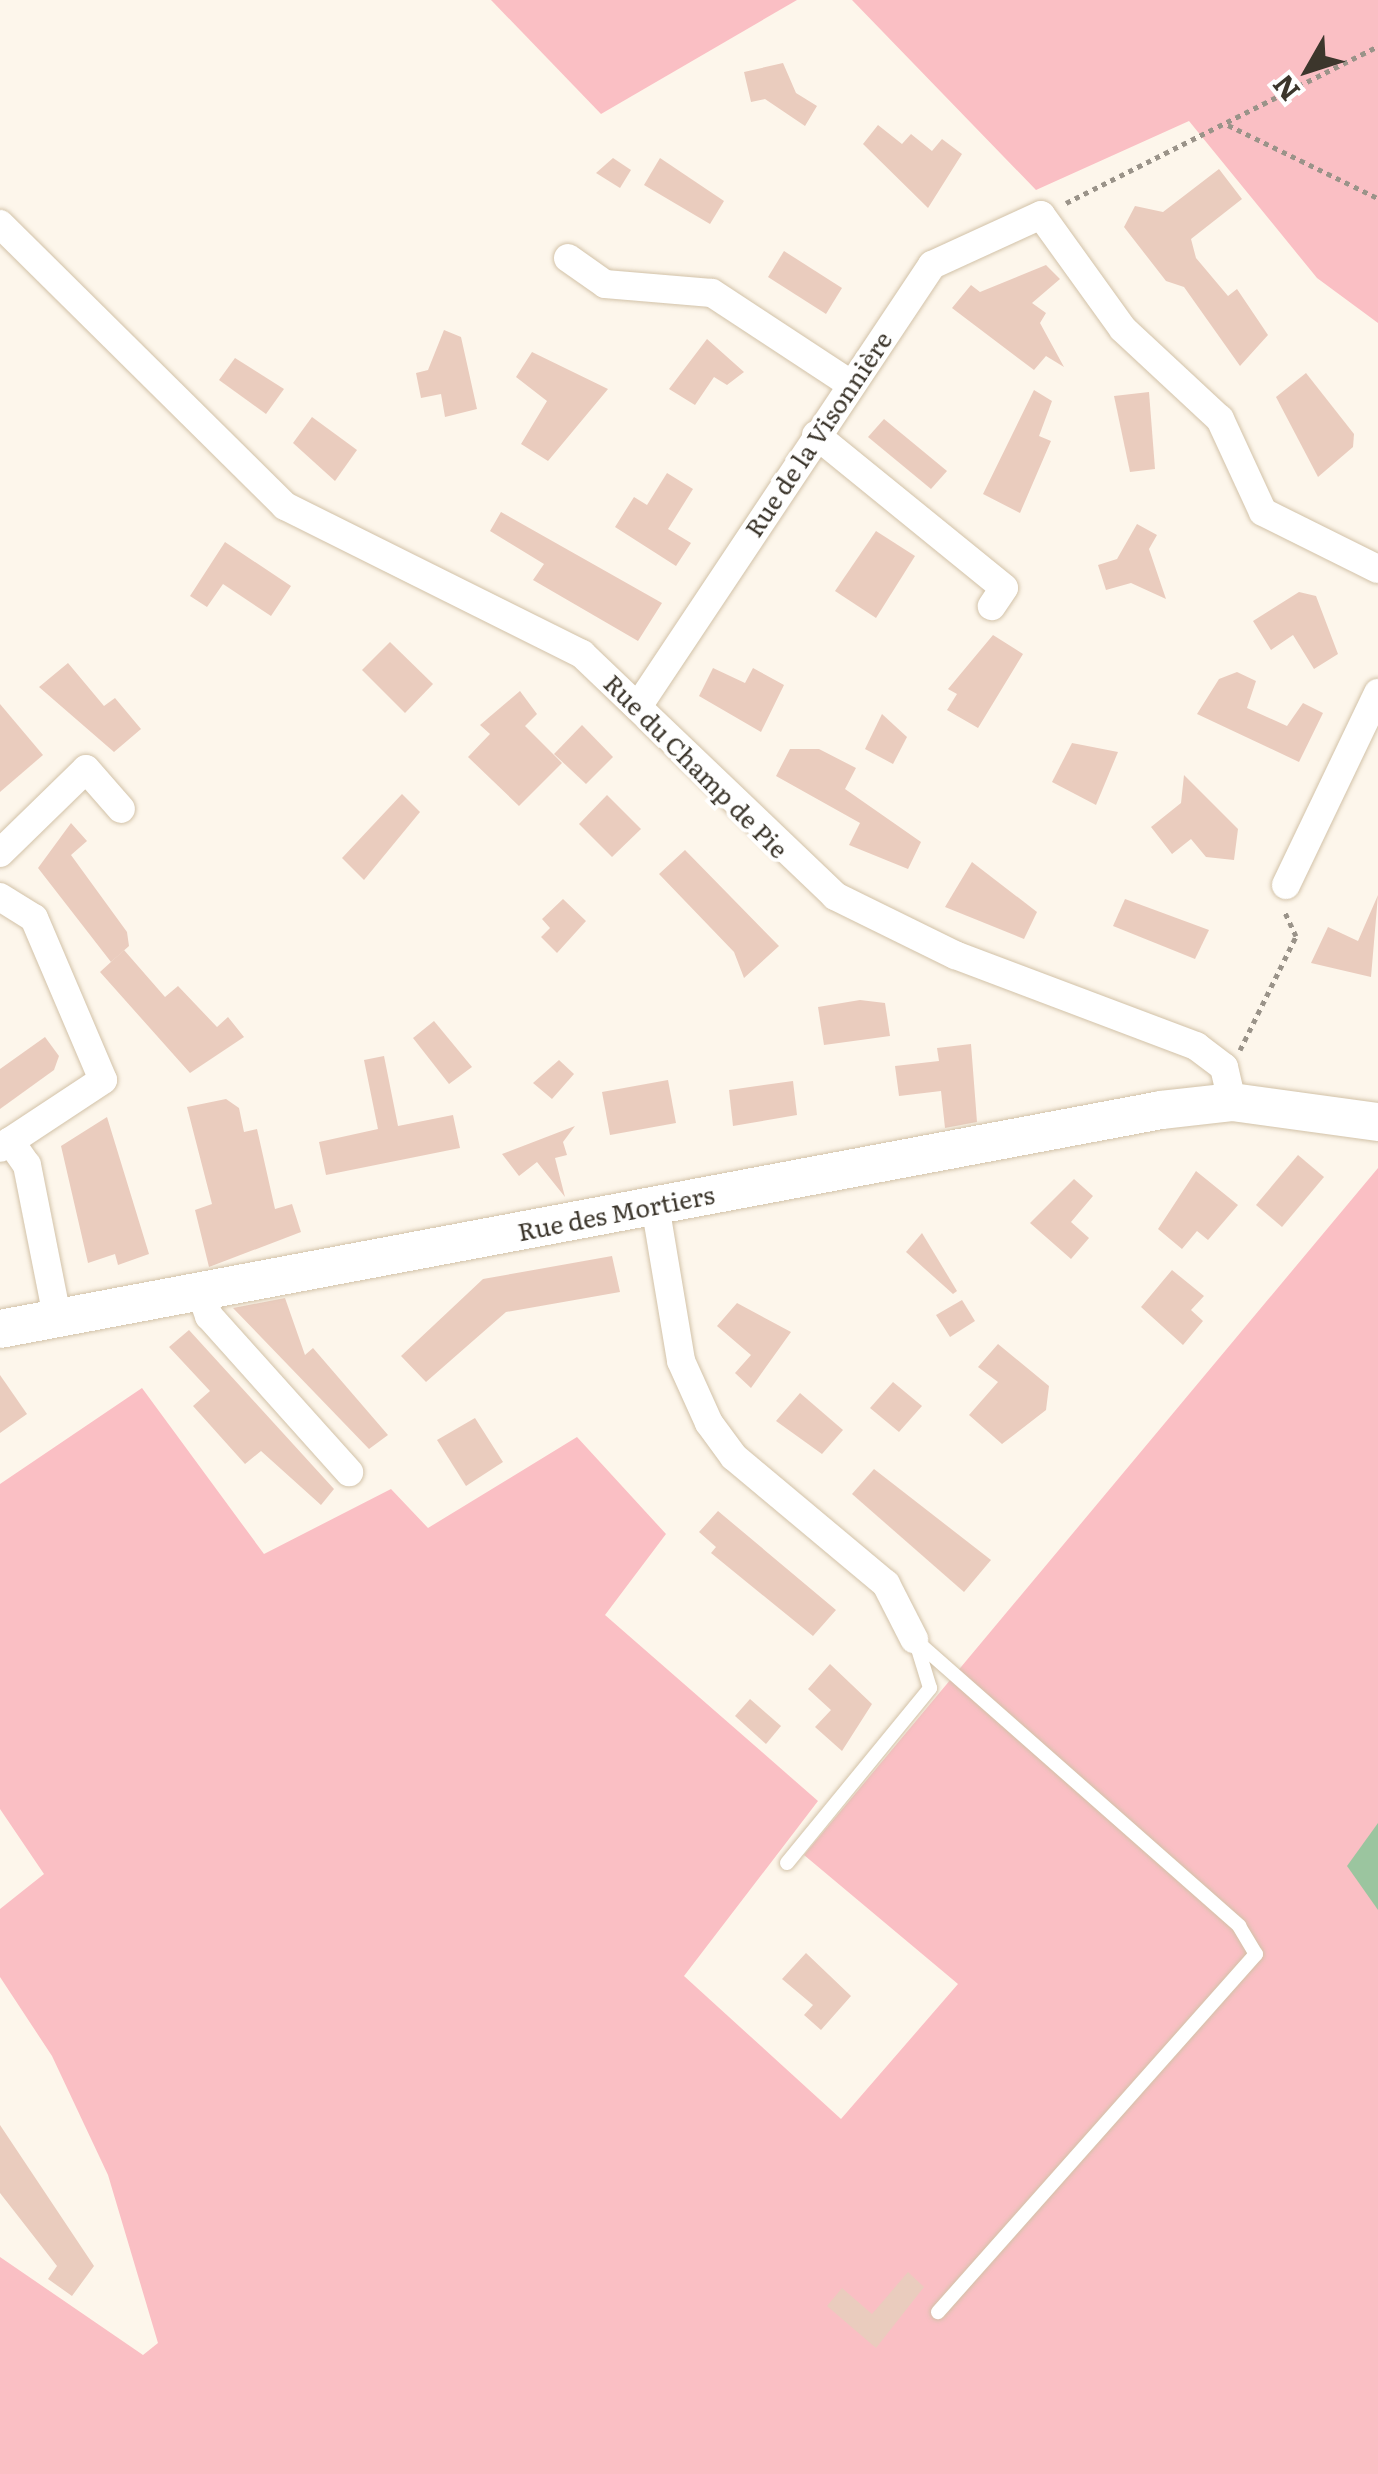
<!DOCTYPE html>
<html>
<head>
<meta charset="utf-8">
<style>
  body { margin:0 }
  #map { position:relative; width:1378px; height:2474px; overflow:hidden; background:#fdf6eb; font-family:Literata,serif }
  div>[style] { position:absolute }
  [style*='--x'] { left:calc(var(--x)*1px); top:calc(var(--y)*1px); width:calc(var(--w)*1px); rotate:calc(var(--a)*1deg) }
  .green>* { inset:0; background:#fabfc4 }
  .water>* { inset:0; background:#9bc59f }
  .building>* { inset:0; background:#eaccbe }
  .path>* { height:5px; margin-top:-2.5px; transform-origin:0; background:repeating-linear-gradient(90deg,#9a9389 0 5px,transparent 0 10px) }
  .roads { filter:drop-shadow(0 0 2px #d2c2a8) drop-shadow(0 0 2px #d2c2a8) }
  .lane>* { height:14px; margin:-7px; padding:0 7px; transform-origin:7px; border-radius:7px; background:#fff }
  .street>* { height:28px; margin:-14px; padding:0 14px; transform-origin:14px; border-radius:14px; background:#fff }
  .secondary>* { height:38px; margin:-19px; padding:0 19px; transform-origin:19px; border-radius:19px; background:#fff }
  span { translate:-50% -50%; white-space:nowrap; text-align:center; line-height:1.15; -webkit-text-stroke:8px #fff; paint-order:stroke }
  .street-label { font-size:25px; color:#3c362c }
  .north { position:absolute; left:1258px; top:20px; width:100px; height:100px; -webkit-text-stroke:8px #fff; paint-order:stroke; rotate:231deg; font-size:28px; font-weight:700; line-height:40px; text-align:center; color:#3c362c }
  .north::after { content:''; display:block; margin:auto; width:35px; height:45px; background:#3c362c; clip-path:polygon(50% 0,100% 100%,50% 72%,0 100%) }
</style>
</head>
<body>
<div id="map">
  <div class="green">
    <div style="clip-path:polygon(491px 0,797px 0,601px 114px)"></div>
    <div style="clip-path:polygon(852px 0,1378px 0,1378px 323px,1317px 278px,1189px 121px,1036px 190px)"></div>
    <div style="clip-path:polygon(1378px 1168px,1378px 2474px,0 2474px,0 2257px,143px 2355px,158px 2343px,108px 2175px,52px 2056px,0 1977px,0 1909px,44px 1874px,0 1809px,0 1484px,142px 1388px,264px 1554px,391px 1489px,428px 1528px,577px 1437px,666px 1534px,605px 1615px,818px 1801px,684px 1976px,841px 2119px,958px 1984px,804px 1855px)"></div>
  </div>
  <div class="water">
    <div style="clip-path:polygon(1378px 1823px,1378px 1910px,1347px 1866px)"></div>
  </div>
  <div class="building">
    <div style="clip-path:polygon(783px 63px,796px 93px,817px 106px,805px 126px,765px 99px,751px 102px,744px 72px)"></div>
    <div style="clip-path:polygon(878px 125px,902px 144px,911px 134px,932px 151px,942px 139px,962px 154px,928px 208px,863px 144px)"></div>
    <div style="clip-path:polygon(613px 158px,631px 170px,620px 188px,596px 173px)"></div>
    <div style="clip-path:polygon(660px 158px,724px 201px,710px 224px,644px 185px)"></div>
    <div style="clip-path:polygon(1219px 169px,1242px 199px,1191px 239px,1196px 258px,1228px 296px,1237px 289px,1268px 335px,1240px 366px,1184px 287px,1166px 281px,1124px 227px,1135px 206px,1163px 212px)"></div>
    <div style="clip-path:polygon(784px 251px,842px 288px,826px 314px,768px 277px)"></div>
    <div style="clip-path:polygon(1046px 265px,1060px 279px,1032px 303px,1046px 313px,1040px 323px,1064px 367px,1046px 356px,1034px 370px,952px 308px,971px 285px,980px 292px)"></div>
    <div style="clip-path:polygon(444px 330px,461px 337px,477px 409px,445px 417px,441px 394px,421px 398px,416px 373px,428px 370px)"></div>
    <div style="clip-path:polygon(707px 339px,744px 372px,727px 385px,714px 377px,695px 405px,669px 389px)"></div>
    <div style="clip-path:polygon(532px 352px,608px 389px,548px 461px,521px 444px,547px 401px,516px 377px)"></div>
    <div style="clip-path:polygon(235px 358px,284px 389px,266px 414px,219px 380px)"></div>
    <div style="clip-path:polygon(1306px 373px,1354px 434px,1353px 447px,1318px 477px,1276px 397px)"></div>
    <div style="clip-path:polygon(1034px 390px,1052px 401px,1039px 436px,1051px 441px,1020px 513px,983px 494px)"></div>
    <div style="clip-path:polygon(1149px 392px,1155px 469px,1130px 472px,1114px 396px)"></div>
    <div style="clip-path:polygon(312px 417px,357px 450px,335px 481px,293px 443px)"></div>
    <div style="clip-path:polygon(884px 419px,947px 471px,931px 489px,868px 437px)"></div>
    <div style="clip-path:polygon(667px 473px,693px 489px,668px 529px,691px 543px,676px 566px,615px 527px,634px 497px,647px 505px)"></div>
    <div style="clip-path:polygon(501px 512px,662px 603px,638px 641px,533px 580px,544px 564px,490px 531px)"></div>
    <div style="clip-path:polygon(1137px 524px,1157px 535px,1149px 549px,1166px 599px,1131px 583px,1106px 590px,1098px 565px,1117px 559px)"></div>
    <div style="clip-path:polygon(876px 531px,915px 556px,876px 618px,835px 591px)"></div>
    <div style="clip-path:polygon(225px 542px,291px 586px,271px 616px,223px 584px,207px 607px,190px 596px)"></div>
    <div style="clip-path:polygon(1299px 592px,1316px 596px,1338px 654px,1314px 669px,1293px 635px,1271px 650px,1253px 621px)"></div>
    <div style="clip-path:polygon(993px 635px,1023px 654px,978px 728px,947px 710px,957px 694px,948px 689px)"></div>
    <div style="clip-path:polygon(390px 642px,433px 684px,405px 713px,362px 670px)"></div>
    <div style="clip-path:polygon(68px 663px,104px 706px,115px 698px,141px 729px,114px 752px,39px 687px)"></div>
    <div style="clip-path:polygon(713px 668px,745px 683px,753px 668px,784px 685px,761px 732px,699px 696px)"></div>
    <div style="clip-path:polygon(1237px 672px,1256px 681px,1247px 708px,1287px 726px,1303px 703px,1323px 713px,1299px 762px,1197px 714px,1219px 679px)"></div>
    <div style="clip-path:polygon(520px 691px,537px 714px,525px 726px,562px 763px,519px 806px,468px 757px,490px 734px,480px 725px)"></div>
    <div style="clip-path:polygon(0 704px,43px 755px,0 792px)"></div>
    <div style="clip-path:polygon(882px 714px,907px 737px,893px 764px,865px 749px)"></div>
    <div style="clip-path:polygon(582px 725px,613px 757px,586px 784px,554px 754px)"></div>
    <div style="clip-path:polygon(1072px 743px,1118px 752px,1096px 805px,1052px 782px)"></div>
    <div style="clip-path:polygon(790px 749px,819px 749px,856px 768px,845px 789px,921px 842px,908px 869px,849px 845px,860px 823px,776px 776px)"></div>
    <div style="clip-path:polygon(1184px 775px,1238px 829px,1234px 860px,1206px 857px,1191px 839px,1172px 854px,1151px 827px,1181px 803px)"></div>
    <div style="clip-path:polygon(402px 794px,420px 812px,364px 880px,342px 858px)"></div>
    <div style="clip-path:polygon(607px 795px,641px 829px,612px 857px,579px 824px)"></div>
    <div style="clip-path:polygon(71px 823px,87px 841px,71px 855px,127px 932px,129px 946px,111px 962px,38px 868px)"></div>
    <div style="clip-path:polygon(685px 850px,779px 946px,744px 978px,734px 952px,659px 874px)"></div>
    <div style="clip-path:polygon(972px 862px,1037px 912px,1024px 939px,945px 907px)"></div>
    <div style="clip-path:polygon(1378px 895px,1371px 977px,1311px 963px,1328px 927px,1358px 941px)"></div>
    <div style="clip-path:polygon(563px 899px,586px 921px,557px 953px,541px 937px,550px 928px,542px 919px)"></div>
    <div style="clip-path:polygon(1125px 899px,1209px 930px,1195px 959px,1113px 926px)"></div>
    <div style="clip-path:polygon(124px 950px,165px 997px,178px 986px,217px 1027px,228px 1017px,244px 1037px,190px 1073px,100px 972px)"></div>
    <div style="clip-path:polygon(860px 1000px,885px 1003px,890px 1036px,824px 1045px,818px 1007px)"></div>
    <div style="clip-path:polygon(434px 1021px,472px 1067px,449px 1084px,413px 1038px)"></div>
    <div style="clip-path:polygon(45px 1037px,59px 1056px,54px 1070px,0 1109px,0 1069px)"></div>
    <div style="clip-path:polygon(971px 1044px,977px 1122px,945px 1128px,941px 1091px,899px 1096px,895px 1066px,939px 1061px,937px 1048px)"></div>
    <div style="clip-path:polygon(384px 1056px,398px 1126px,453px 1115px,460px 1148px,326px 1175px,319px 1142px,378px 1129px,364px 1060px)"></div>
    <div style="clip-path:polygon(559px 1060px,574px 1074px,552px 1099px,533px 1083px)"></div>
    <div style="clip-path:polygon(668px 1080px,676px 1123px,610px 1135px,602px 1092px)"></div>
    <div style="clip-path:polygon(793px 1081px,797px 1115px,733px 1126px,729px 1090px)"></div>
    <div style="clip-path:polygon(226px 1099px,239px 1108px,244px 1132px,257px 1129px,275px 1209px,292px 1204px,301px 1232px,209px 1267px,195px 1210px,212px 1204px,187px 1107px)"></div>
    <div style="clip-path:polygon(107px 1117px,149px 1254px,118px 1265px,115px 1254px,88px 1263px,61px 1146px)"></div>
    <div style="clip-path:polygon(575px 1126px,563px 1142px,567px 1155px,555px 1158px,565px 1197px,537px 1162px,519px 1176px,502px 1154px)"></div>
    <div style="clip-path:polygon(1298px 1155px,1324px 1177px,1282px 1227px,1256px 1205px)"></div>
    <div style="clip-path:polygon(1196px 1171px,1238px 1205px,1208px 1240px,1197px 1231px,1182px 1249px,1158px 1229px)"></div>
    <div style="clip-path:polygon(1074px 1179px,1093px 1196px,1071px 1222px,1089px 1238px,1071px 1259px,1030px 1223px)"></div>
    <div style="clip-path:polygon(922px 1233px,957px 1291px,953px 1294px,906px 1252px)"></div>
    <div style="clip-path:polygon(612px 1256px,620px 1292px,506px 1312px,426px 1382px,401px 1356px,483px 1279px)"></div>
    <div style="clip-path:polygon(1172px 1270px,1204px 1296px,1191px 1310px,1203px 1321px,1183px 1345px,1141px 1307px)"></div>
    <div style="clip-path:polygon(285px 1298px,305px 1355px,313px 1348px,388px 1435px,369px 1449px,233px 1308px)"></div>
    <div style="clip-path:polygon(962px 1300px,975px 1321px,950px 1337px,936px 1315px)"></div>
    <div style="clip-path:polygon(737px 1303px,791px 1332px,751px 1388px,735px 1373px,751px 1355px,717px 1326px)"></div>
    <div style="clip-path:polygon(189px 1330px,334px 1489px,321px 1505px,261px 1451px,245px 1464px,193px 1406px,210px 1391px,169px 1347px)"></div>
    <div style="clip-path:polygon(998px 1344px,1049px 1386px,1046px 1410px,1002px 1444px,969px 1415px,998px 1382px,978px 1367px)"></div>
    <div style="clip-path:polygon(0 1375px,27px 1414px,0 1433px)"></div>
    <div style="clip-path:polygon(893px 1382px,922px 1406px,899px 1432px,870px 1408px)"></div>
    <div style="clip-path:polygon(800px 1393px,843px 1430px,822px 1454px,776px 1421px)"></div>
    <div style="clip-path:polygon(475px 1418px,503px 1462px,466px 1486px,437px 1440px)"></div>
    <div style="clip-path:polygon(874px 1469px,991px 1560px,964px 1592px,852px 1494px)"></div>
    <div style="clip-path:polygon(718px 1511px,836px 1610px,813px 1636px,711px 1553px,716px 1547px,699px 1532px)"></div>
    <div style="clip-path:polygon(830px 1664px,872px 1704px,842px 1751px,815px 1727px,831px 1710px,808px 1689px)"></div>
    <div style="clip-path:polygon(750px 1699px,781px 1726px,766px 1744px,735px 1716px)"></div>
    <div style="clip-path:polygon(806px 1953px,851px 1996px,821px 2030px,804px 2015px,813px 2005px,782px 1979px)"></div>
    <div style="clip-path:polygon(0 2125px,94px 2266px,72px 2296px,48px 2279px,57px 2266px,0 2193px)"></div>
    <div style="clip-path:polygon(908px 2272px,924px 2287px,876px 2348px,827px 2306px,842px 2288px,872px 2314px)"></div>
  </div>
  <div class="path">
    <div style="--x:1228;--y:125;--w:167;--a:26"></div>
    <div style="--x:1066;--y:203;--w:349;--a:-26.7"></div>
    <div style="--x:1240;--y:1050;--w:127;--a:-63.8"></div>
    <div style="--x:1296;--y:936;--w:29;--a:-115"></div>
  </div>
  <div class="roads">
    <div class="lane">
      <div style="--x:914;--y:1639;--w:434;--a:41.4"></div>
      <div style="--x:1239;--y:1926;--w:33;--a:59"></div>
      <div style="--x:1256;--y:1954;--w:479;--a:131.6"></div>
      <div style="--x:787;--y:1863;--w:226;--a:-50.7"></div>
      <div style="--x:930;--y:1688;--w:41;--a:-107.1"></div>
    </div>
    <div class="street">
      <div style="--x:0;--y:224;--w:401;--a:44.7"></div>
      <div style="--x:285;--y:506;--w:332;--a:26.5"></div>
      <div style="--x:582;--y:654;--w:350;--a:43.7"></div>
      <div style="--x:835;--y:896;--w:134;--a:26.2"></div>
      <div style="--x:955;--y:955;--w:258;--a:20.7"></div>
      <div style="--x:1196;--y:1046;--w:35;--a:37"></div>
      <div style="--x:1224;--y:1067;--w:36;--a:77"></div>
      <div style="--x:568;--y:258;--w:45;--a:35.1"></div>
      <div style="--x:605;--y:284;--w:107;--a:4.8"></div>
      <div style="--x:712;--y:293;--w:164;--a:33.3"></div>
      <div style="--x:816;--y:435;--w:242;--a:39.1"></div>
      <div style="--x:1004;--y:588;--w:22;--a:124"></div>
      <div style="--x:639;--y:705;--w:529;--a:-56.34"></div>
      <div style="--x:932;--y:265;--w:120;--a:-24.6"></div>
      <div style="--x:1041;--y:215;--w:140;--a:54.3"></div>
      <div style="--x:1123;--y:329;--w:132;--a:42.9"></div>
      <div style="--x:1220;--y:419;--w:102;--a:65.2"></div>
      <div style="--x:1263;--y:512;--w:128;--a:26.4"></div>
      <div style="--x:0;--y:853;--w:120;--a:-44.3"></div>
      <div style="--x:86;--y:769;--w:53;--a:48.8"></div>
      <div style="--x:1286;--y:885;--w:213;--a:-64.4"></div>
      <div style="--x:0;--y:897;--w:40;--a:32"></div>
      <div style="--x:34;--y:918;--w:176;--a:66.9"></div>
      <div style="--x:103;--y:1080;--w:123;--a:146.6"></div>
      <div style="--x:10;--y:1141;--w:29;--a:55"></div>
      <div style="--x:27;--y:1165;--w:154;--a:78.8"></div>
      <div style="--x:655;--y:1205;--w:158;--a:80.5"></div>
      <div style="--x:681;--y:1361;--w:68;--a:65.7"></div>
      <div style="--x:709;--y:1423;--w:42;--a:53.7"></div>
      <div style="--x:734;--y:1457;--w:198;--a:39.9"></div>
      <div style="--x:886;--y:1584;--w:62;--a:63"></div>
      <div style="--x:200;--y:1290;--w:28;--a:71"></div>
      <div style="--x:209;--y:1316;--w:210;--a:48.1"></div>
    </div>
    <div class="secondary">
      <div style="--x:0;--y:1329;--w:1181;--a:-10.68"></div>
      <div style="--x:1161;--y:1110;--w:71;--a:-6.4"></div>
      <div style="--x:1232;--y:1102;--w:147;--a:7.8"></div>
    </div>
  </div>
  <div class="street-label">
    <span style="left:818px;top:434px;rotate:-56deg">Rue de la Visonnière</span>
    <span style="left:696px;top:766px;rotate:45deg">Rue du Champ de Pie</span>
    <span style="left:616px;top:1213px;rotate:-11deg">Rue des Mortiers</span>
  </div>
  <div class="north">N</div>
</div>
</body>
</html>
